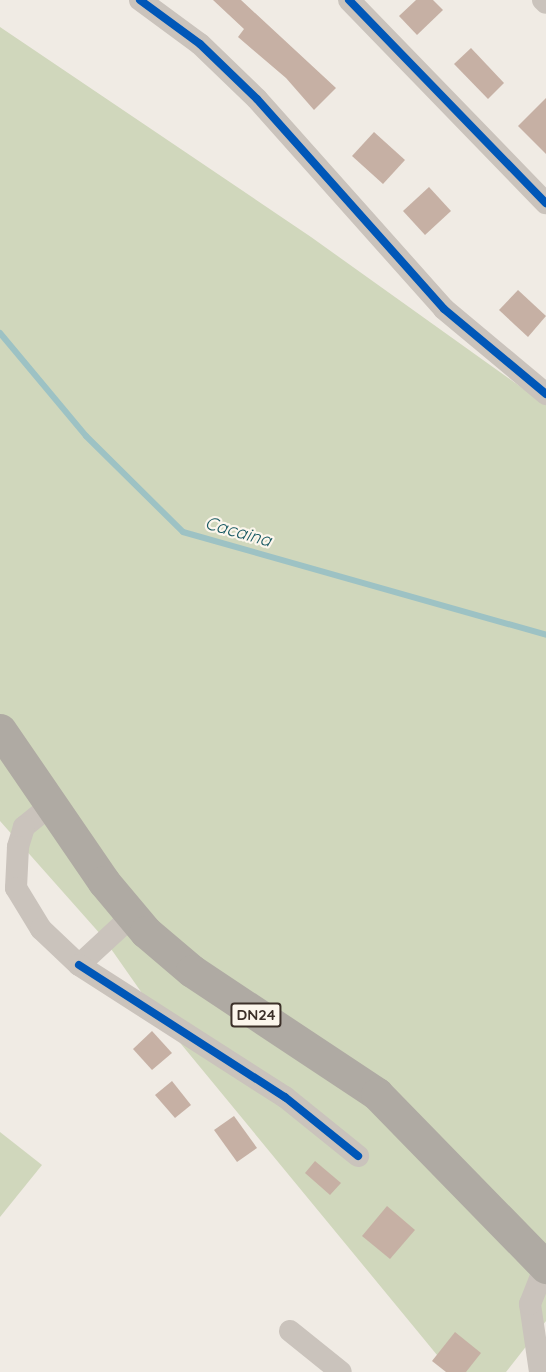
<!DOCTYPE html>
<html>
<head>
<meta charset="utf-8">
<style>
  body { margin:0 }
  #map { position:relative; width:546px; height:1372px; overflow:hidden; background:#f0ebe4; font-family:Quicksand,sans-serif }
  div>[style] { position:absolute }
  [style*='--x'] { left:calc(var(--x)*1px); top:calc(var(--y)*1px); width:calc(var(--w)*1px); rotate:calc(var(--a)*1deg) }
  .green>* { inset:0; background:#d0d7bc }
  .stream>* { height:6px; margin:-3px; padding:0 3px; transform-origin:3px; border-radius:3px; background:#9dc2c4 }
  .building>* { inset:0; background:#c6b0a4 }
  .minor>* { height:22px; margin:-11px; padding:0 11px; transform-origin:11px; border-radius:11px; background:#cac3bc }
  .highway>* { height:33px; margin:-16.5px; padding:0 16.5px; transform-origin:16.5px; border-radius:16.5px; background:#afaaa3 }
  .cycleway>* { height:8px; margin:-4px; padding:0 4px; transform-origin:4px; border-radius:4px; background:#0057b8 }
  span { translate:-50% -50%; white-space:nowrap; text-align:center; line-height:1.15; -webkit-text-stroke:4.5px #fcf6ec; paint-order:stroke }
  .shield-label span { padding:2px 4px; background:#fcf6ec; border:2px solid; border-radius:4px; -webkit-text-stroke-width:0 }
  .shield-label { font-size:15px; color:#3c3029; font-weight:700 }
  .water-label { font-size:18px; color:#195a63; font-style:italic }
</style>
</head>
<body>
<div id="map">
  <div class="green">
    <div style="clip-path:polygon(0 27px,311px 237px,546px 405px,546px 1321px,506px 1372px,451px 1372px,158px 1016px,102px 936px,0 821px)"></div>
    <div style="clip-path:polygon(0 1132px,42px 1165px,0 1217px)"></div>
  </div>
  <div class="stream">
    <div style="--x:0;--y:333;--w:134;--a:50.1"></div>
    <div style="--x:86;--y:436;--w:136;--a:44.7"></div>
    <div style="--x:183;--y:532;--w:377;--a:15.8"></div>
  </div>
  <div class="building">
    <div style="clip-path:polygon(213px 0,241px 0,336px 88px,314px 110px,286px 78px,238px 37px,244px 29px)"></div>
    <div style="clip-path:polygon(416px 0,433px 0,443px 10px,417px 35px,399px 16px)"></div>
    <div style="clip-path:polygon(471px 48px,504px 83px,488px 99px,454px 64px)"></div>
    <div style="clip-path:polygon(546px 98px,546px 154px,518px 126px)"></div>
    <div style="clip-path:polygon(374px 132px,405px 160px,383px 184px,352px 156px)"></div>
    <div style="clip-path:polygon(429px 187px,451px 211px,425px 235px,403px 211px)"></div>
    <div style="clip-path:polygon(518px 290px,546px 316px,528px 337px,499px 310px)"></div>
    <div style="clip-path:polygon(152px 1031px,172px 1053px,152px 1070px,133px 1049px)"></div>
    <div style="clip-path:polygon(172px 1081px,191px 1105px,175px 1118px,155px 1095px)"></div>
    <div style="clip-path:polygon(234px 1116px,257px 1148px,237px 1162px,214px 1130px)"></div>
    <div style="clip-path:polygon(315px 1161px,341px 1183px,330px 1195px,305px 1173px)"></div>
    <div style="clip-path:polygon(387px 1206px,415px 1230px,390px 1259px,362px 1236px)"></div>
    <div style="clip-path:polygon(455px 1332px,481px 1353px,466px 1372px,446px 1372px,432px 1361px)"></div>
  </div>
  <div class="minor">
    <div style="--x:140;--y:0;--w:74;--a:36.3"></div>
    <div style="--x:200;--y:44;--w:79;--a:44"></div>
    <div style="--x:257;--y:99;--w:281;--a:48.3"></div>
    <div style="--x:444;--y:309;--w:133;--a:39.8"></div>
    <div style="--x:349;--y:0;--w:283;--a:45.9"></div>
    <div style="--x:543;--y:0;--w:4;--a:45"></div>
    <div style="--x:51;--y:805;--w:35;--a:141"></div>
    <div style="--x:24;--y:827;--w:21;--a:107"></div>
    <div style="--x:18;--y:847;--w:41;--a:92.8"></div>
    <div style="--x:16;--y:888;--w:48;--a:58.6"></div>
    <div style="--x:41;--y:929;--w:52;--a:43.5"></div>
    <div style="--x:79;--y:965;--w:72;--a:-42.8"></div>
    <div style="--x:79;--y:965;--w:245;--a:32.7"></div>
    <div style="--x:285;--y:1097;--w:94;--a:38.9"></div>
    <div style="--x:290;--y:1331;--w:65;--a:38.8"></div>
    <div style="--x:540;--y:1372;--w:69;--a:-98.4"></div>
    <div style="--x:530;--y:1304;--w:41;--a:-68.5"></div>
  </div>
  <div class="highway">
    <div style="--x:0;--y:730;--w:184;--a:55.6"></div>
    <div style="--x:104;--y:882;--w:65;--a:50"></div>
    <div style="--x:146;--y:932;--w:60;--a:40.3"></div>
    <div style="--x:192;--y:971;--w:222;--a:33.6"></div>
    <div style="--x:377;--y:1094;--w:242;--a:45.7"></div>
  </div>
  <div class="cycleway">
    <div style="--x:140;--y:0;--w:74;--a:36.3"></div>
    <div style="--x:200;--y:44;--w:79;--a:44"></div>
    <div style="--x:257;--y:99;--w:281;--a:48.3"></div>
    <div style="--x:444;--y:309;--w:133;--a:39.8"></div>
    <div style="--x:349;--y:0;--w:283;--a:45.9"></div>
    <div style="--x:79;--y:965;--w:245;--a:32.7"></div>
    <div style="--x:285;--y:1097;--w:94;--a:38.9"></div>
  </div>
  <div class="shield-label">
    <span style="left:256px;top:1015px">DN24</span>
  </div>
  <div class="water-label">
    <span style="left:238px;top:532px;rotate:16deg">Cacaina</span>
  </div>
</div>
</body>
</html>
